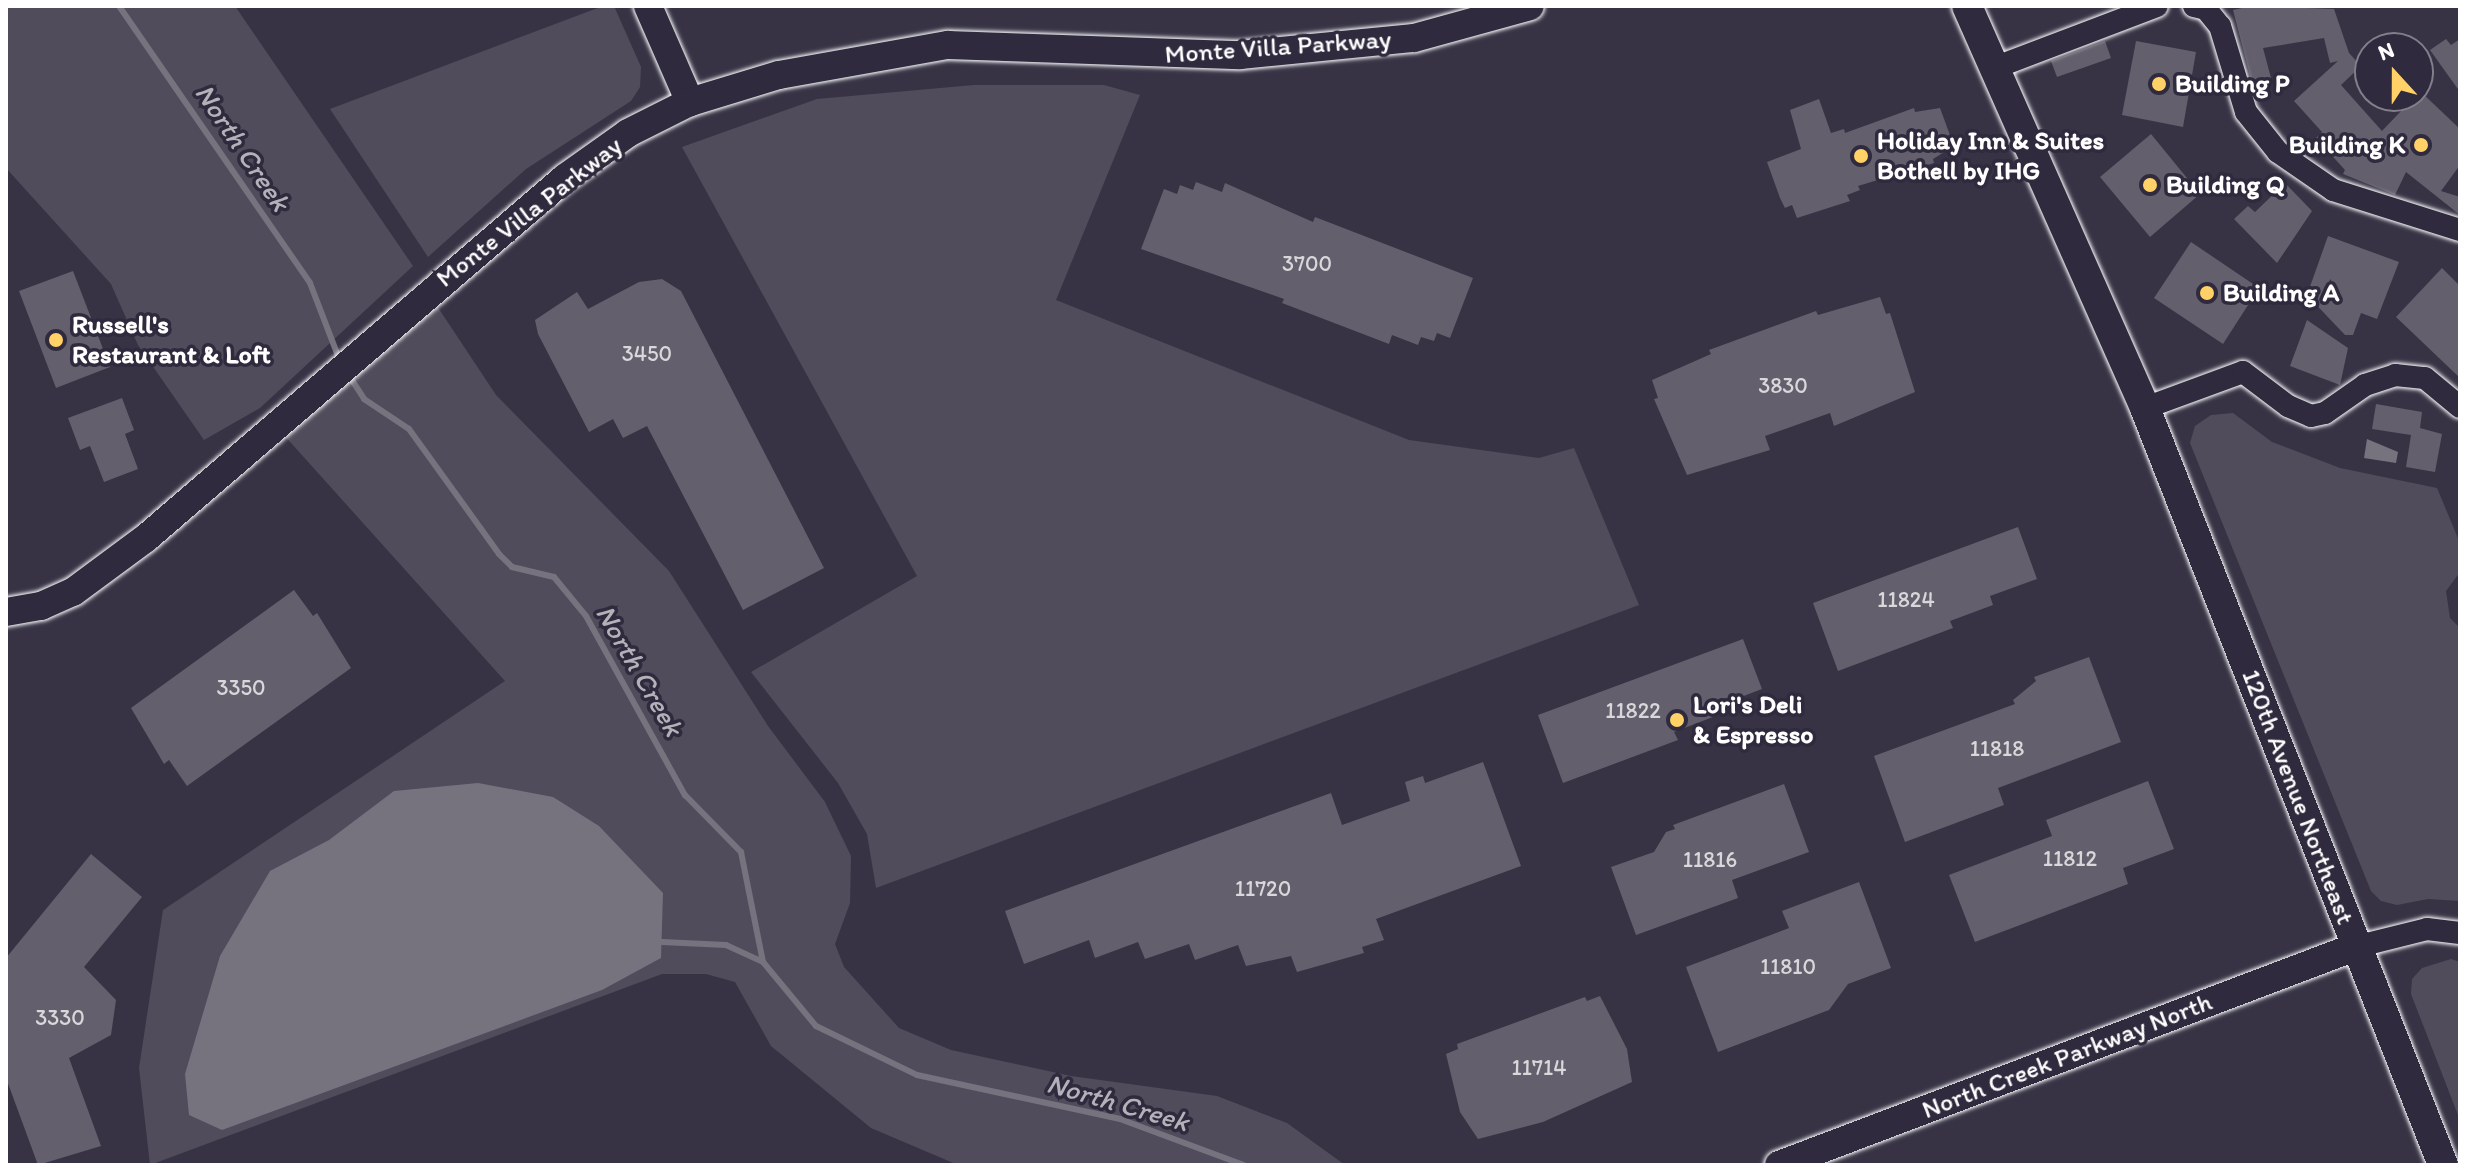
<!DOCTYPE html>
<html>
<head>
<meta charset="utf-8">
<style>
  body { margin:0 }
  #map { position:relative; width:2466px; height:1171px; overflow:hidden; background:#373345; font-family:Itim,sans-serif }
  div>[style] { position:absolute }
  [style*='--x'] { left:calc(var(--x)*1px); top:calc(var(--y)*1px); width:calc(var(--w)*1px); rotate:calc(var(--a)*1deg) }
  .green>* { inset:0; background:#514c5c }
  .water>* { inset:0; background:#76737f }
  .stream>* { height:6px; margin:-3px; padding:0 3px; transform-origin:3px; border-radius:3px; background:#76737f }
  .building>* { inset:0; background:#635f6d }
  .roads { filter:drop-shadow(0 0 2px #fff) drop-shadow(0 0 2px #fff) }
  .minor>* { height:22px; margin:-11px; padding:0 11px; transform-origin:11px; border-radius:11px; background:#2f2a3d }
  .tertiary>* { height:28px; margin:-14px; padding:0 14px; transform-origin:14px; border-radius:14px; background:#2f2a3d }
  .secondary>* { height:30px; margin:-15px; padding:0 15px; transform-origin:15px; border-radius:15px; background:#2f2a3d }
  .dots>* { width:22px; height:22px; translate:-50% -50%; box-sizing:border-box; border:4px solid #2f2a3d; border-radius:50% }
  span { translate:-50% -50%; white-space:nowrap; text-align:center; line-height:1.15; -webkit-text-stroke:7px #2f2a3d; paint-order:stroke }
  .number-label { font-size:22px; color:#d8d7da }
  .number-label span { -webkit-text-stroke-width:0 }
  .street-label { font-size:26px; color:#fff }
  .poi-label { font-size:26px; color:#fff; font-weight:700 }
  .left { translate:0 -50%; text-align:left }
  .right { translate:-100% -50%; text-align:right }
  .water-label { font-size:28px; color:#b4b2b9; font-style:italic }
  .frame { position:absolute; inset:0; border:8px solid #fff; pointer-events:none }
  .north { position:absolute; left:2354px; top:32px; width:80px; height:80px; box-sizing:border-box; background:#2f2a3d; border:2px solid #827f8b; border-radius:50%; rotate:339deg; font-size:22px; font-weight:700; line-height:32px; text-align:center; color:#fff }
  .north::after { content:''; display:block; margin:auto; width:28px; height:36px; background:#ffd166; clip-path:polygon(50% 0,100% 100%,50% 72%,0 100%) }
</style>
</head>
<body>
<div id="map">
  <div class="green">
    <div style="clip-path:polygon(6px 6px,235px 6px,413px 266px,260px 408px,204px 440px,138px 345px,111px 284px,6px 168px)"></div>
    <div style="clip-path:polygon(603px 6px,614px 6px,641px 67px,640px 87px,631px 101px,526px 169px,428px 257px,330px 109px)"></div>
    <div style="clip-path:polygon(974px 85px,1104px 85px,1140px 95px,1056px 300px,1409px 440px,1539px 458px,1574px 448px,1639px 605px,876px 888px,867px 834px,838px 783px,751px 672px,917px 576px,682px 147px,817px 99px)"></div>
    <div style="clip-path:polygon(435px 303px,496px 395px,669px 571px,768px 726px,825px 802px,851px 856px,850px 903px,835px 944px,844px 967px,899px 1028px,951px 1050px,1071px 1076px,1217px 1096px,1287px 1123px,1345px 1165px,958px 1165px,871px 1128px,771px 1046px,735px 982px,706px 974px,662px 974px,150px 1165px,139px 1068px,163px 910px,505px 681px,283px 434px)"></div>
    <div style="clip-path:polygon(2233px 413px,2272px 442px,2340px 468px,2437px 488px,2460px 543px,2460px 572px,2446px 591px,2450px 618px,2460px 628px,2460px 901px,2428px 899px,2397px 905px,2381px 901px,2371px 891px,2190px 443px,2195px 426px,2211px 415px)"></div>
    <div style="clip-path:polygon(2451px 959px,2460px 962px,2460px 1120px,2411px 994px,2412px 979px,2422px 968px)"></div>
  </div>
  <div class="water">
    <div style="clip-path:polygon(2367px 439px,2398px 452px,2396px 463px,2364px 458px)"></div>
    <div style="clip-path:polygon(478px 783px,553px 797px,599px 826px,663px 893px,661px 958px,602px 990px,222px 1130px,189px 1115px,185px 1074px,220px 956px,270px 871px,329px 840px,394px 791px)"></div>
  </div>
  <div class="stream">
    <div style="--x:119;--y:6;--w:336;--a:55.4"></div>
    <div style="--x:310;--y:283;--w:84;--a:69"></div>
    <div style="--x:348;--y:374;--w:30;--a:57"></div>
    <div style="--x:364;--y:399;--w:54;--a:33.7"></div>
    <div style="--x:409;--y:429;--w:154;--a:54.2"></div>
    <div style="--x:499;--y:554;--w:18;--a:45"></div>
    <div style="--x:512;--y:567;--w:43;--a:13.4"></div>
    <div style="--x:554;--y:577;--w:50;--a:50.6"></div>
    <div style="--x:586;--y:616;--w:205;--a:61.1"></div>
    <div style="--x:685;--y:795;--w:80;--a:45.5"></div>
    <div style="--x:741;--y:852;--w:112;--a:78.7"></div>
    <div style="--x:763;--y:962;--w:83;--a:50.4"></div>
    <div style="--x:816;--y:1026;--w:112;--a:25.9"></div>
    <div style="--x:917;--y:1075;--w:208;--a:12.2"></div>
    <div style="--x:1120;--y:1119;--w:132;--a:20.4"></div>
    <div style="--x:662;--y:942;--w:64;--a:2.7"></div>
    <div style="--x:726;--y:945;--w:41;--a:24.7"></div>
  </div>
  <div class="building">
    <div style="clip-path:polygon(2251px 6px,2334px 9px,2349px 53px,2361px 66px,2341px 85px,2382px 131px,2420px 91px,2460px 129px,2460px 165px,2441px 191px,2460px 197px,2460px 215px,2406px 172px,2395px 195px,2343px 174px,2345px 170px,2316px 138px,2322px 132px,2294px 101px,2338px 61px,2330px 63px,2324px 38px,2263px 48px,2271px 78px,2252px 83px,2233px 10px)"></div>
    <div style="clip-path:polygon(2446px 39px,2451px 45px,2460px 39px,2460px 92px,2430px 50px)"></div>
    <div style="clip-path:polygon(2105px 41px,2111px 58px,2057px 77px,2051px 61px)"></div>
    <div style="clip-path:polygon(2136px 41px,2196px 52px,2183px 127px,2122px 115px)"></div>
    <div style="clip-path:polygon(1819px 99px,1831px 133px,1844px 129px,1845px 133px,1914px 108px,1915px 112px,1940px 108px,1954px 146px,1933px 159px,1934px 163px,1858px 186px,1860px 190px,1847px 195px,1850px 201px,1797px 218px,1792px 205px,1785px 208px,1780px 198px,1767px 162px,1801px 149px,1790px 110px)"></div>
    <div style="clip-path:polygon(2151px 134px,2200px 194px,2150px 237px,2100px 177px)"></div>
    <div style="clip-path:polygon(1196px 182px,1222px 192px,1225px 183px,1313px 222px,1315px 217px,1473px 278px,1450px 338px,1437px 333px,1434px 341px,1421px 337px,1418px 345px,1392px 335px,1389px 344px,1282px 303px,1284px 299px,1141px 249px,1164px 189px,1177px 194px,1180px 185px,1193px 190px)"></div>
    <div style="clip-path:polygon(2285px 183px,2312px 211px,2277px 263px,2234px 219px,2248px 206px,2255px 212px)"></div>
    <div style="clip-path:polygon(2328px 236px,2399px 262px,2377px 319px,2361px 313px,2353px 335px,2345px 335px,2307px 295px)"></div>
    <div style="clip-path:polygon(2191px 242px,2259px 288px,2223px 344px,2154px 298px)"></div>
    <div style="clip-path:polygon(2442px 268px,2460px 286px,2460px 378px,2396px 317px)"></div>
    <div style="clip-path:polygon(73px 271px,110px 367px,56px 388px,19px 291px)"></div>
    <div style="clip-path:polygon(662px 279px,681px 291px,824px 568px,743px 610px,647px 426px,623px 438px,613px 419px,589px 432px,538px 334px,535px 320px,577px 292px,588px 309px,639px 282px)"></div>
    <div style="clip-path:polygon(1880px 297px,1886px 314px,1890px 313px,1915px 392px,1834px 426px,1830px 413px,1765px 436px,1770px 450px,1687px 475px,1654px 399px,1658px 398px,1652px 380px,1711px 354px,1709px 350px,1816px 311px,1818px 315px)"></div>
    <div style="clip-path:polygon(2307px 320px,2348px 348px,2340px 385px,2290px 366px)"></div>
    <div style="clip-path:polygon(122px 398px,134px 430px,125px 434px,138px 469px,104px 482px,90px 446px,80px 450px,68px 418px)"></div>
    <div style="clip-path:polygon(2376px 404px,2422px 412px,2420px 428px,2442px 434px,2435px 472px,2406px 467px,2411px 435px,2372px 429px)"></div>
    <div style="clip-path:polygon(2018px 527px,2037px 579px,1990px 596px,1993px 605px,1950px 621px,1953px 628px,1838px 671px,1813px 603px)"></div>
    <div style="clip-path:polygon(294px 590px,313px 616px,317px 613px,351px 668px,187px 786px,169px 760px,164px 764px,131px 708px)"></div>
    <div style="clip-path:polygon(1743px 639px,1762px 689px,1715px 707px,1718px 715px,1674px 732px,1678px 740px,1563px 783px,1538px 715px)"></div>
    <div style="clip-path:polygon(2089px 657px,2121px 742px,1998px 788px,2004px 805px,1905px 842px,1874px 756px,2015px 704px,2013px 700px,2036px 681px,2034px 677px)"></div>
    <div style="clip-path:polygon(1483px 762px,1521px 866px,1376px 919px,1384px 940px,1362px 947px,1364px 953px,1297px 972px,1291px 956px,1246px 966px,1238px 945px,1195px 960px,1189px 944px,1145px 959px,1138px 942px,1095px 958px,1089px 940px,1024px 964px,1005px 911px,1331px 793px,1342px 825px,1410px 801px,1405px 782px,1423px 776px,1425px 783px)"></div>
    <div style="clip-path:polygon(2148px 781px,2174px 849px,2123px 868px,2128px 884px,1975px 942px,1949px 875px,2052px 836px,2046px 820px)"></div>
    <div style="clip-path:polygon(1784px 784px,1809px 852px,1732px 880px,1738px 898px,1636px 935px,1611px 867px,1654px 852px,1666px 832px,1675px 829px,1673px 825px)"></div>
    <div style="clip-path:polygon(91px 854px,142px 897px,84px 967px,116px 1000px,111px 1035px,69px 1058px,101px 1146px,38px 1165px,6px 1078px,6px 958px)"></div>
    <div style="clip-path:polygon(1859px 882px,1891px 968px,1848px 984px,1829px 1010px,1718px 1052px,1686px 967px,1789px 928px,1782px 911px)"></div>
    <div style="clip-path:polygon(1600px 996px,1627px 1049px,1632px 1082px,1543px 1122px,1478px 1139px,1460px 1112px,1446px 1054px,1458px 1049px,1457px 1044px,1585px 997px,1587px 1001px)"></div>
  </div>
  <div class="roads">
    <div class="minor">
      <div style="--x:2194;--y:6;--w:12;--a:14"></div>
      <div style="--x:2206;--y:9;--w:22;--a:51"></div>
      <div style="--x:2220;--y:26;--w:90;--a:73.2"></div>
      <div style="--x:2246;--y:112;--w:51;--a:51.3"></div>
      <div style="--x:2278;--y:152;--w:67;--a:34.6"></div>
      <div style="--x:2333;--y:190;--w:133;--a:17.5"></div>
      <div style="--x:1994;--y:68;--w:174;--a:-20.8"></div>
      <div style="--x:2145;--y:408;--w:104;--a:-20.2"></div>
      <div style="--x:2243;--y:372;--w:56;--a:37.1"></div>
      <div style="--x:2288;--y:406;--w:25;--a:23"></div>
      <div style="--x:2311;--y:416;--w:14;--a:-12"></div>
      <div style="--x:2325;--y:413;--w:49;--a:-35"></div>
      <div style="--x:2365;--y:385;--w:32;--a:-18"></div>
      <div style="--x:2395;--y:375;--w:30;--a:6"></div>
      <div style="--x:2425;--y:378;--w:45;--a:39.6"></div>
      <div style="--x:2355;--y:947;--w:74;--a:-14"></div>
      <div style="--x:2427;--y:929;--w:33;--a:7"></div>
    </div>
    <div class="tertiary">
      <div style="--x:648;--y:6;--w:105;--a:66.4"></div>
      <div style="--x:6;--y:612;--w:36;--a:-10"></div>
      <div style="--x:41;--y:606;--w:35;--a:-24"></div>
      <div style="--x:73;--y:592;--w:91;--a:-36.5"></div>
      <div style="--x:146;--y:538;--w:552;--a:-40.67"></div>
      <div style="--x:565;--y:178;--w:77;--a:-35.5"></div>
      <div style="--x:628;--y:133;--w:69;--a:-26.6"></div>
      <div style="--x:690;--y:102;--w:93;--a:-16.9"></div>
      <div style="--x:779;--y:75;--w:172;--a:-10.1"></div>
      <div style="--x:948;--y:45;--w:292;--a:2"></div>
      <div style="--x:1240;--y:55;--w:175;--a:-5.6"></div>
      <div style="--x:1414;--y:38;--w:120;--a:-15.4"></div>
      <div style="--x:1779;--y:1165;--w:616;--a:-20.73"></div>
    </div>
    <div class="secondary">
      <div style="--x:1967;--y:6;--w:440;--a:66.1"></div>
      <div style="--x:2145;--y:408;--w:814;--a:68.51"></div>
    </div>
  </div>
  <div class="dots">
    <div style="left:2159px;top:84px;background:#ffd166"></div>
    <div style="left:2421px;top:145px;background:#ffd166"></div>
    <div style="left:1861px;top:156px;background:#ffd166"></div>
    <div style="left:2150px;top:185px;background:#ffd166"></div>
    <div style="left:2207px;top:293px;background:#ffd166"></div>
    <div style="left:56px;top:340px;background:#ffd166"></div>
    <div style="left:1677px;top:720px;background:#ffd166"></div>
  </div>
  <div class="number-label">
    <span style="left:1307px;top:264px">3700</span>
    <span style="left:647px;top:354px">3450</span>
    <span style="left:1783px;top:386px">3830</span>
    <span style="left:1906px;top:600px">11824</span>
    <span style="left:241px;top:688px">3350</span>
    <span style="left:1633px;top:711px">11822</span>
    <span style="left:1997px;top:749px">11818</span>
    <span style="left:2070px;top:859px">11812</span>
    <span style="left:1710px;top:860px">11816</span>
    <span style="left:1263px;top:889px">11720</span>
    <span style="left:1788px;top:967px">11810</span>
    <span style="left:60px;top:1018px">3330</span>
    <span style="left:1539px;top:1068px">11714</span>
  </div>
  <div class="street-label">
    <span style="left:1278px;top:47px;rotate:-4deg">Monte Villa Parkway</span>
    <span style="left:529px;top:212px;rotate:-38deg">Monte Villa Parkway</span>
    <span style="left:2298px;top:797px;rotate:69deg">120th Avenue Northeast</span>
    <span style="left:2067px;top:1056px;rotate:-21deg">North Creek Parkway North</span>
  </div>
  <div class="poi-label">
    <span class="left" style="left:2175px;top:84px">Building P</span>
    <span class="left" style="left:1877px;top:156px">Holiday Inn &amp; Suites<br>Bothell by IHG</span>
    <span class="right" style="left:2405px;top:145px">Building K</span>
    <span class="left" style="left:2166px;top:185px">Building Q</span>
    <span class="left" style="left:2223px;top:293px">Building A</span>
    <span class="left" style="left:72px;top:340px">Russell's<br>Restaurant &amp; Loft</span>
    <span class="left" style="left:1693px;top:720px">Lori's Deli<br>&amp; Espresso</span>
  </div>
  <div class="water-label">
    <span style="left:243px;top:147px;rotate:56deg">North Creek</span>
    <span style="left:640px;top:670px;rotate:60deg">North Creek</span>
    <span style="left:1118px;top:1102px;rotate:16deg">North Creek</span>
  </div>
  <div class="frame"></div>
  <div class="north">N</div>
</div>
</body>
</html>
